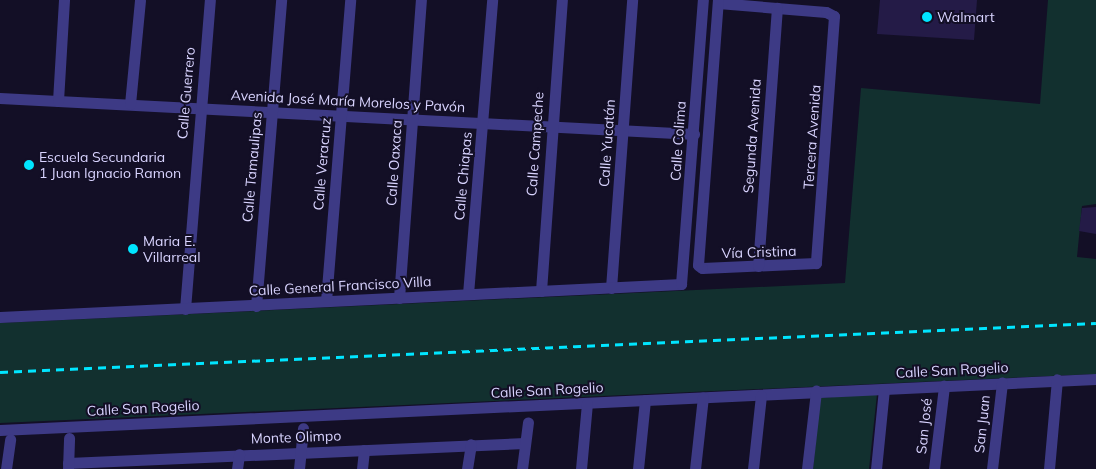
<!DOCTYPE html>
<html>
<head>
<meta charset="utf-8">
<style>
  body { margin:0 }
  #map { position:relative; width:1096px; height:469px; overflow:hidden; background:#130f26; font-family:Mulish,sans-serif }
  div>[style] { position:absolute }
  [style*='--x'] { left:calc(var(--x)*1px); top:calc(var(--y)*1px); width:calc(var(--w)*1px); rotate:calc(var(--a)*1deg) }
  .green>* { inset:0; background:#12302f }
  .building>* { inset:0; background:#241b47 }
  .minor>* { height:11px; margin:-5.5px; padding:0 5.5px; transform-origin:5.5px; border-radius:5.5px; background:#3d3a85 }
  .rail>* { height:2.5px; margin-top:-1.25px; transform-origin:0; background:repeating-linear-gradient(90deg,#00e5ff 0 8px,transparent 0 14px) }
  .dots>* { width:14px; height:14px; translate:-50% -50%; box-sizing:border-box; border:2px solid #130f26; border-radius:50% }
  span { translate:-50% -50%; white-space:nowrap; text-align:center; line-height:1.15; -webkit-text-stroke:4px #130f26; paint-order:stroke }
  .poi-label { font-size:14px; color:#d9d4ff }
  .left { translate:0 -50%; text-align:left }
  .street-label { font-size:14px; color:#d9d4ff }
</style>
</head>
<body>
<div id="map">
  <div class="green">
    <div style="clip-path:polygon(1048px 0,1096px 0,1096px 204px,1082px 206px,1077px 257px,1096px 259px,1096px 374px,0 423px,0 323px,845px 283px,861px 88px,1040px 104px)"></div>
    <div style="clip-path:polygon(877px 394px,869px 469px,813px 469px,820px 398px)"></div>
  </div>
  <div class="building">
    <div style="clip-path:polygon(880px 0,977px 0,974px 40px,877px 34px)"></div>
    <div style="clip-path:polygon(1096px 207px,1096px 234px,1079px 231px,1082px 208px)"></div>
  </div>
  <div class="minor">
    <div style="--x:718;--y:3;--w:108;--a:4.8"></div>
    <div style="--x:826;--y:12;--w:9;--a:27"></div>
    <div style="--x:834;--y:16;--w:248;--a:94.2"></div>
    <div style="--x:816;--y:263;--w:114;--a:177.5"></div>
    <div style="--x:702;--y:268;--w:5;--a:-143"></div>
    <div style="--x:698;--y:265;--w:266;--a:-85.7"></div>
    <div style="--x:0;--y:98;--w:695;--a:2.97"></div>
    <div style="--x:58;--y:101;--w:101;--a:-86.6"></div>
    <div style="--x:130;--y:104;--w:104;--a:-84.5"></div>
    <div style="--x:758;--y:266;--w:259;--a:-85.8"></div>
    <div style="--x:611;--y:288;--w:289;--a:-85.8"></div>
    <div style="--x:541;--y:291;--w:292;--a:-85.9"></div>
    <div style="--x:468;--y:294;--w:295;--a:-85.3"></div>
    <div style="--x:399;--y:298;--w:299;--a:-85.8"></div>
    <div style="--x:326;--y:301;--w:302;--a:-85.4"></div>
    <div style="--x:256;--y:306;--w:307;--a:-85.3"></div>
    <div style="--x:185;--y:309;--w:310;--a:-85.4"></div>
    <div style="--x:0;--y:317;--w:682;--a:-2.77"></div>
    <div style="--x:681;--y:284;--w:285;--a:-85.6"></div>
    <div style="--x:0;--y:430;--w:1097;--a:-2.66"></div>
    <div style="--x:68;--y:463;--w:457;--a:-2.5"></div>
    <div style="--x:6;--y:469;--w:30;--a:-82"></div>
    <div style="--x:68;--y:469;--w:31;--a:-88"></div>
    <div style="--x:237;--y:469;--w:15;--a:-82"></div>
    <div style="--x:299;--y:469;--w:41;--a:-84.4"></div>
    <div style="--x:362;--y:469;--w:19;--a:-84"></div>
    <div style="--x:467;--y:469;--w:25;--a:-81"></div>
    <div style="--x:522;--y:469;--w:47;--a:-82.7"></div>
    <div style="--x:581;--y:469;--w:66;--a:-84.8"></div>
    <div style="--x:638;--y:469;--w:69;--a:-84.2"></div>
    <div style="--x:695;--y:469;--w:72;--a:-83.7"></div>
    <div style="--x:753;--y:469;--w:74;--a:-83.8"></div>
    <div style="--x:807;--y:469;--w:79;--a:-83.4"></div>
    <div style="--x:876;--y:469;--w:80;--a:-84.3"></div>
    <div style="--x:934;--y:469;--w:84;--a:-83.1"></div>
    <div style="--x:992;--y:469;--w:87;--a:-83.4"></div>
    <div style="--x:1049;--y:469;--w:90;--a:-84.9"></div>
  </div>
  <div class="rail">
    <div style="--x:0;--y:372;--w:1097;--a:-2.56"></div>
  </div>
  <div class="dots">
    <div style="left:927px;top:17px;background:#00e5ff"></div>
    <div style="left:29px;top:165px;background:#00e5ff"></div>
    <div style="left:133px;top:249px;background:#00e5ff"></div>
  </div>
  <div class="poi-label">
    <span class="left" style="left:937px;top:17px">Walmart</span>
    <span class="left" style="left:39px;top:165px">Escuela Secundaria<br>1 Juan Ignacio Ramon</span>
    <span class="left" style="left:143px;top:249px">Maria E.<br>Villarreal</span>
  </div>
  <div class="street-label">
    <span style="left:186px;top:93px;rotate:-85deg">Calle Guerrero</span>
    <span style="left:348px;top:101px;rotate:3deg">Avenida José María Morelos y Pavón</span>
    <span style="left:752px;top:136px;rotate:-86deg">Segunda Avenida</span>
    <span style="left:812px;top:137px;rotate:-86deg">Tercera Avenida</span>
    <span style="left:678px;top:141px;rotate:-86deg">Calle Colima</span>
    <span style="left:607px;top:143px;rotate:-86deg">Calle Yucatán</span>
    <span style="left:535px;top:144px;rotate:-86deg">Calle Campeche</span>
    <span style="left:394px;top:163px;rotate:-86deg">Calle Oaxaca</span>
    <span style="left:322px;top:164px;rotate:-85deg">Calle Veracruz</span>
    <span style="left:252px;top:167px;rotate:-85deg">Calle Tamaulipas</span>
    <span style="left:463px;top:176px;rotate:-85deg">Calle Chiapas</span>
    <span style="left:759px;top:252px;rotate:-2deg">Vía Cristina</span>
    <span style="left:340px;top:286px;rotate:-3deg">Calle General Francisco Villa</span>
    <span style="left:952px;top:370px;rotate:-3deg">Calle San Rogelio</span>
    <span style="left:547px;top:390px;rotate:-3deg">Calle San Rogelio</span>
    <span style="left:143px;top:408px;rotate:-3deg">Calle San Rogelio</span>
    <span style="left:982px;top:424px;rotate:-84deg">San Juan</span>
    <span style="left:924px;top:426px;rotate:-84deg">San José</span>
    <span style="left:296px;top:437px;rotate:-2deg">Monte Olimpo</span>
  </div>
</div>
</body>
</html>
